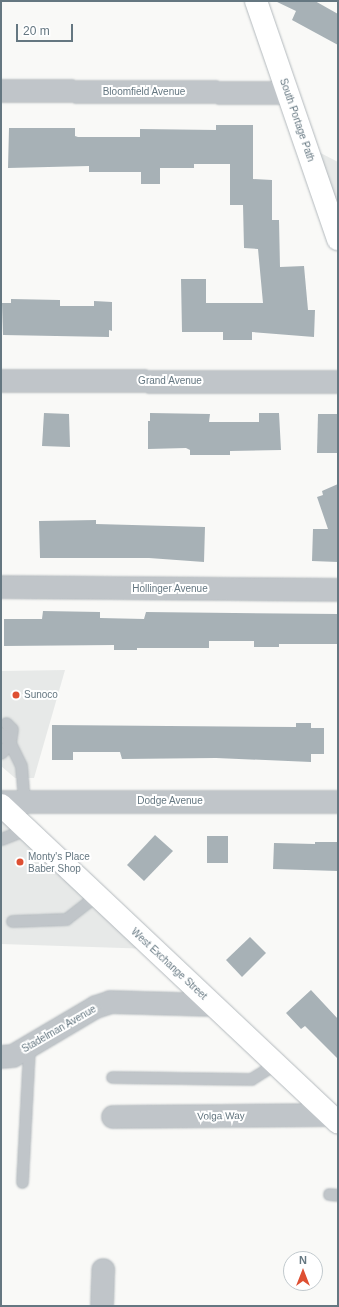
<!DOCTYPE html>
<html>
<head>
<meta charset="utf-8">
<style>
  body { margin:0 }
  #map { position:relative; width:339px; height:1307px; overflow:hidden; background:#f9f9f7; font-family:Arial,sans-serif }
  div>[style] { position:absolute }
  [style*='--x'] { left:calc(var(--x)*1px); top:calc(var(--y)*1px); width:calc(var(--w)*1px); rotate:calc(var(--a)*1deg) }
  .built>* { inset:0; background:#e7e9e8 }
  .building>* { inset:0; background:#a7b1b6 }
  .roads { filter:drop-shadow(0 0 1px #b3b9bd) drop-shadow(0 0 1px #b3b9bd) }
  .service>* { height:11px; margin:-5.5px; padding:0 5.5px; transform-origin:5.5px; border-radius:5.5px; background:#c0c5c9 }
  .minor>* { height:22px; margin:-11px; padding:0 11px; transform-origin:11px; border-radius:11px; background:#c0c5c9 }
  .secondary>* { height:22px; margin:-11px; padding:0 11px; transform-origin:11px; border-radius:11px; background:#fff }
  .primary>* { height:22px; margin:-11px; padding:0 11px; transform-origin:11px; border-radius:11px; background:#fff }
  .dots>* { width:11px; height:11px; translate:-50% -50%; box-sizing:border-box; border:2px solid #fff; border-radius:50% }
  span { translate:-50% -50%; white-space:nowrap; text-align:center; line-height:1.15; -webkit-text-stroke:4px #fff; paint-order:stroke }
  .street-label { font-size:10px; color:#657781 }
  .poi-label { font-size:10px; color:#657781 }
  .left { translate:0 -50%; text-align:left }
  .frame { position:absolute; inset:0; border:2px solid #657781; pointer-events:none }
  .north { position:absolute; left:283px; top:1251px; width:40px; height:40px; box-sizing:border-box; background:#fff; border:1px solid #c1c9cd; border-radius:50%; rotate:0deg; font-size:11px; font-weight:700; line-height:16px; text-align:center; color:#657781 }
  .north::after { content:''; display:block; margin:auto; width:14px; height:18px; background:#de4f32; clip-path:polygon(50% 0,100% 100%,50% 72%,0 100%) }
  .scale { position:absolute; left:16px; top:24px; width:57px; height:18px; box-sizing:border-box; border:2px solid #657781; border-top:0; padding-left:5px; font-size:12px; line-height:14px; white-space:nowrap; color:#657781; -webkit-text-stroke:3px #fff; paint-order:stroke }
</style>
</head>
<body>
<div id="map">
  <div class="built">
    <div style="clip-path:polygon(305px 145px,338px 162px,338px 239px)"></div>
    <div style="clip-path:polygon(65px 670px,34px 778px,15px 778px,1px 766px,1px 671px)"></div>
    <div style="clip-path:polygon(1px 805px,153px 949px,1px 944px)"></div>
  </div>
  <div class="building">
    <div style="clip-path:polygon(275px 1px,315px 1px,338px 14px,338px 45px,292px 20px,296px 11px)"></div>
    <div style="clip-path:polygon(216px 125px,253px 125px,253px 179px,272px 180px,272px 220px,279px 220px,280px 267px,304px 266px,308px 310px,315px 310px,314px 337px,252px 332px,252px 340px,223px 340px,223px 332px,182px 332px,181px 279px,206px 279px,206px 303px,263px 303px,258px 249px,244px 248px,243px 205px,230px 205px,230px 164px,194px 164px,194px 168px,160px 168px,160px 184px,141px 184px,141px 172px,89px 172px,89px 166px,8px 168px,9px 128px,75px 128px,75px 136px,78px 137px,140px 137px,140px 129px,216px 130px)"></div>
    <div style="clip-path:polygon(11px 299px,60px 300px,60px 306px,94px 306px,94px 301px,112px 302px,112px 331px,109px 330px,109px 337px,3px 335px,2px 303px,11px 303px)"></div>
    <div style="clip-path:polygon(44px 413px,69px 414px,70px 447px,42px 446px)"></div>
    <div style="clip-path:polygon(150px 413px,210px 414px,209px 422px,259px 422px,259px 413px,279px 413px,281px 450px,230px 451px,230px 455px,190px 455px,190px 450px,186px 448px,148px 449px,148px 421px,150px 421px)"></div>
    <div style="clip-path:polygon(318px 414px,338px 414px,338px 453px,317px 453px)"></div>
    <div style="clip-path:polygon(338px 484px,338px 562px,312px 561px,313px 529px,328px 529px,317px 497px,323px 495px,322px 491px)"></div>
    <div style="clip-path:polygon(96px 520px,96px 524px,205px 527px,204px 562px,149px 558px,40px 558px,39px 521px)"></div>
    <div style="clip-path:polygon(43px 611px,100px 612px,100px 618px,144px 619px,146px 612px,338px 614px,338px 644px,279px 644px,279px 647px,254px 647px,254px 641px,209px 641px,209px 648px,137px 648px,137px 650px,114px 650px,114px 645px,4px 646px,4px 619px,42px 619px)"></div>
    <div style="clip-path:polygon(296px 723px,311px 723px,311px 728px,324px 728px,324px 754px,311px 754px,311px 762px,216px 758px,122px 759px,120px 752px,73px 752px,73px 760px,52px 760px,52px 725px,296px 727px)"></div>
    <div style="clip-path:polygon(155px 835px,173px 851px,144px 881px,127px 865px)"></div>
    <div style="clip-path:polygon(207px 836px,228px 836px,228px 863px,207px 863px)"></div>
    <div style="clip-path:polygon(315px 842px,338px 842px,338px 871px,273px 869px,274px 843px,315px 844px)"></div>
    <div style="clip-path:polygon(250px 937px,266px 953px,242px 977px,226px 960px)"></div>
    <div style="clip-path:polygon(311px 990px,338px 1019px,338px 1059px,305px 1026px,301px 1029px,286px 1013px)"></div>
  </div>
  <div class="roads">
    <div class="service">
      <div style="--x:6;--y:723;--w:8;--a:45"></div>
      <div style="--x:12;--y:729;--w:14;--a:98"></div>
      <div style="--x:10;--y:743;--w:25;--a:64"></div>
      <div style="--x:21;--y:766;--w:36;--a:85"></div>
      <div style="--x:1;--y:733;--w:13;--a:48"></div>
      <div style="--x:10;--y:743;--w:13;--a:132"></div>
      <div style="--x:1;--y:839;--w:28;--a:-21"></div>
      <div style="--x:12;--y:921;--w:54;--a:-2.1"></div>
      <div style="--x:66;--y:919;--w:39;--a:-38"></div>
      <div style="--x:112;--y:1077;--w:139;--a:0.8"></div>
      <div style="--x:251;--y:1079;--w:28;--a:-32"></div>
      <div style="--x:22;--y:1182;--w:135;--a:-87"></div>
      <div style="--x:329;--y:1194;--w:9;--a:6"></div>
    </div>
    <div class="minor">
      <div style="--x:1;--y:91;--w:286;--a:0.4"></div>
      <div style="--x:1;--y:381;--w:337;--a:0.2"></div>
      <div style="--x:1;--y:587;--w:337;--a:0.5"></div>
      <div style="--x:1;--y:802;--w:337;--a:0"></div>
      <div style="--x:1;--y:1057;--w:12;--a:-5"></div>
      <div style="--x:13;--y:1056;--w:96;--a:-30.6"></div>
      <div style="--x:96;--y:1007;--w:16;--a:-18"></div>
      <div style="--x:111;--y:1002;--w:101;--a:1.7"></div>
      <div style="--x:113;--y:1117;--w:216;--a:-0.5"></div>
      <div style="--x:102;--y:1306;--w:36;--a:-88"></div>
    </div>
    <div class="secondary">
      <div style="--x:256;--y:1;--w:252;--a:71"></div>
    </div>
    <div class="primary">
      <div style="--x:1;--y:805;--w:463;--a:43.3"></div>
    </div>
  </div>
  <div class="dots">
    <div style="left:16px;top:695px;background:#de4f32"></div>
    <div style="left:20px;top:862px;background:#de4f32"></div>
  </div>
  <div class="street-label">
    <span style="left:144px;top:92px">Bloomfield Avenue</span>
    <span style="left:297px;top:120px;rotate:71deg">South Portage Path</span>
    <span style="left:170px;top:381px">Grand Avenue</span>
    <span style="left:170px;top:589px">Hollinger Avenue</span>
    <span style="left:170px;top:801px">Dodge Avenue</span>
    <span style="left:169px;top:964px;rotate:43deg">West Exchange Street</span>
    <span style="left:59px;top:1029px;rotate:-30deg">Stadelman Avenue</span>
    <span style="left:221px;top:1116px;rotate:-1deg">Volga Way</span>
  </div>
  <div class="poi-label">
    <span class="left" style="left:24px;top:695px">Sunoco</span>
    <span class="left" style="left:28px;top:862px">Monty's Place<br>Baber Shop</span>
  </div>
  <div class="frame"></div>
  <div class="north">N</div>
  <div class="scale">20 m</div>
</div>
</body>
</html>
